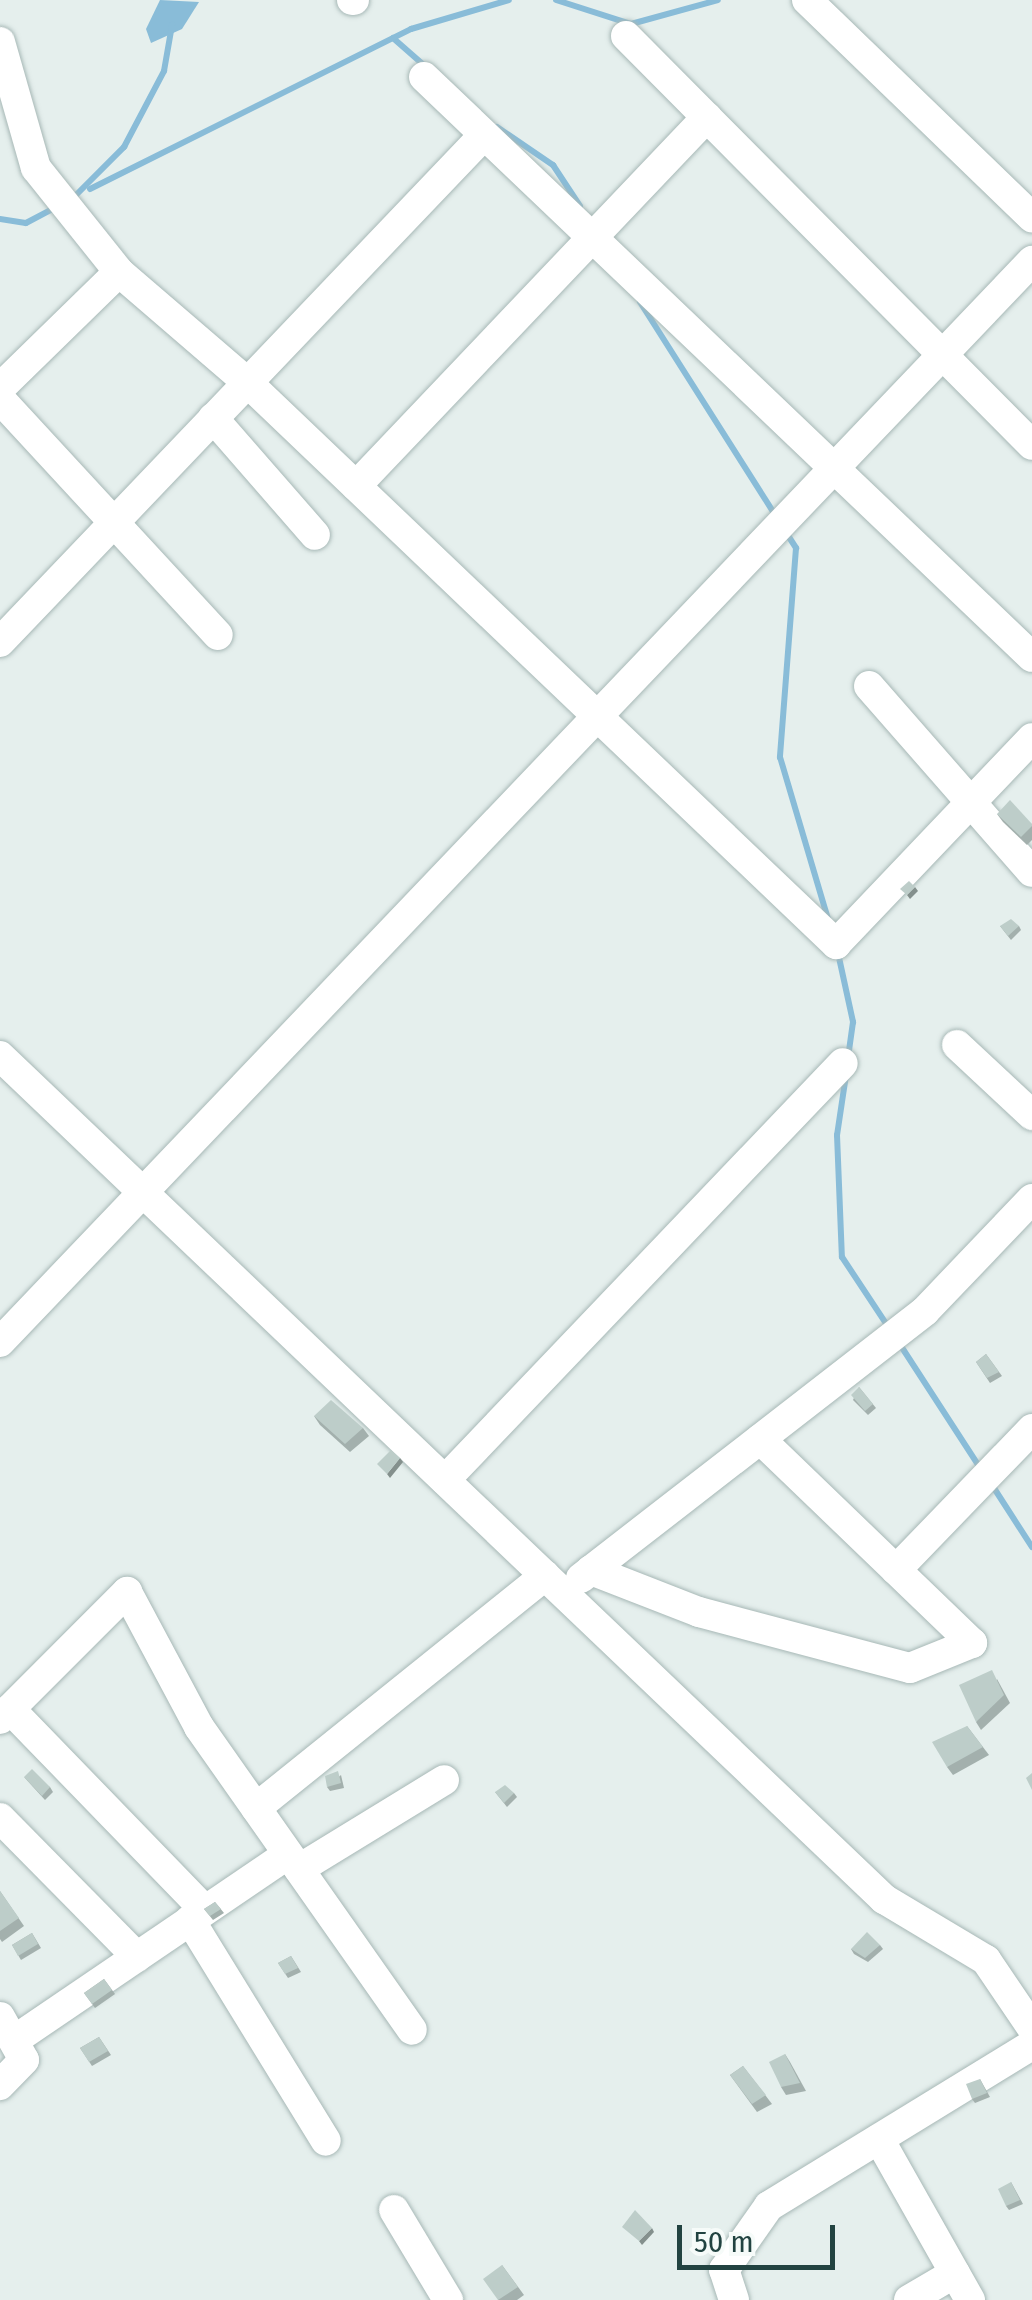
<!DOCTYPE html>
<html>
<head>
<meta charset="utf-8">
<style>
  body { margin:0 }
  #map { position:relative; width:1032px; height:2300px; overflow:hidden; background:#e5efed; font-family:"Fira Sans Condensed",sans-serif }
  div>[style] { position:absolute }
  [style*='--x'] { left:calc(var(--x)*1px); top:calc(var(--y)*1px); width:calc(var(--w)*1px); rotate:calc(var(--a)*1deg) }
  .water>* { inset:0; background:#89bcd8 }
  .stream>* { height:6px; margin:-3px; padding:0 3px; transform-origin:3px; border-radius:3px; background:#89bcd8 }
  .roads { filter:drop-shadow(0 0 2px #a7b8b6) drop-shadow(0 0 2px #a7b8b6) }
  .minor>* { height:30px; margin:-15px; padding:0 15px; transform-origin:15px; border-radius:15px; background:#fff }
  .wall>* { inset:0; background:#a3b0ad }
  .shaded-wall>* { inset:0; background:#84908d }
  .building>* { inset:0; background:#bdcdc9 }
  span { translate:-50% -50%; white-space:nowrap; text-align:center; line-height:1.15; -webkit-text-stroke:9px #f6fbf9; paint-order:stroke }
  .scale { position:absolute; left:677px; top:2225px; width:158px; height:45px; box-sizing:border-box; border:5px solid #224341; border-top:0; padding-left:12px; font-size:30px; line-height:35px; white-space:nowrap; color:#224341; -webkit-text-stroke:8px #f6fbf9; paint-order:stroke }
</style>
</head>
<body>
<div id="map">
  <div class="water">
    <div style="clip-path:polygon(160px 0,199px 2px,182px 29px,151px 43px,146px 29px)"></div>
  </div>
  <div class="stream">
    <div style="--x:556;--y:0;--w:79;--a:17.7"></div>
    <div style="--x:631;--y:24;--w:90;--a:-15.4"></div>
    <div style="--x:393;--y:38;--w:44;--a:41.3"></div>
    <div style="--x:497;--y:127;--w:68;--a:34.2"></div>
    <div style="--x:553;--y:165;--w:49;--a:56.6"></div>
    <div style="--x:90;--y:189;--w:359;--a:-26.5"></div>
    <div style="--x:411;--y:29;--w:102;--a:-16.5"></div>
    <div style="--x:72;--y:199;--w:74;--a:-45"></div>
    <div style="--x:124;--y:147;--w:86;--a:-62.2"></div>
    <div style="--x:164;--y:71;--w:47;--a:-80.1"></div>
    <div style="--x:0;--y:219;--w:26;--a:9"></div>
    <div style="--x:26;--y:223;--w:34;--a:-28"></div>
    <div style="--x:640;--y:302;--w:252;--a:57.6"></div>
    <div style="--x:787;--y:534;--w:17;--a:57"></div>
    <div style="--x:796;--y:548;--w:210;--a:94.4"></div>
    <div style="--x:780;--y:757;--w:172;--a:73.5"></div>
    <div style="--x:838;--y:953;--w:71;--a:77.7"></div>
    <div style="--x:853;--y:1022;--w:36;--a:98"></div>
    <div style="--x:846;--y:1075;--w:61;--a:98.5"></div>
    <div style="--x:837;--y:1135;--w:122;--a:87.7"></div>
    <div style="--x:842;--y:1257;--w:85;--a:56.5"></div>
    <div style="--x:899;--y:1343;--w:153;--a:57"></div>
    <div style="--x:992;--y:1485;--w:74;--a:57.2"></div>
  </div>
  <div class="roads">
    <div class="minor">
      <div style="--x:352;--y:0;--w:2;--a:0"></div>
      <div style="--x:807;--y:0;--w:313;--a:44"></div>
      <div style="--x:626;--y:36;--w:576;--a:45.21"></div>
      <div style="--x:0;--y:42;--w:131;--a:74.1"></div>
      <div style="--x:36;--y:168;--w:133;--a:51.4"></div>
      <div style="--x:119;--y:272;--w:170;--a:40.7"></div>
      <div style="--x:248;--y:383;--w:813;--a:43.65"></div>
      <div style="--x:836;--y:944;--w:284;--a:-46.4"></div>
      <div style="--x:424;--y:77;--w:840;--a:43.65"></div>
      <div style="--x:0;--y:388;--w:166;--a:-44.3"></div>
      <div style="--x:0;--y:399;--w:321;--a:47.3"></div>
      <div style="--x:213;--y:418;--w:155;--a:48.9"></div>
      <div style="--x:356;--y:486;--w:509;--a:-46.43"></div>
      <div style="--x:0;--y:642;--w:701;--a:-46.33"></div>
      <div style="--x:869;--y:686;--w:247;--a:48.8"></div>
      <div style="--x:957;--y:1045;--w:103;--a:43"></div>
      <div style="--x:0;--y:1056;--w:1222;--a:43.64"></div>
      <div style="--x:884;--y:1899;--w:119;--a:30.9"></div>
      <div style="--x:986;--y:1960;--w:82;--a:55.9"></div>
      <div style="--x:0;--y:1342;--w:1495;--a:-46.33"></div>
      <div style="--x:445;--y:1480;--w:576;--a:-46.34"></div>
      <div style="--x:591;--y:1570;--w:116;--a:21.3"></div>
      <div style="--x:699;--y:1612;--w:218;--a:14.9"></div>
      <div style="--x:910;--y:1668;--w:67;--a:-22"></div>
      <div style="--x:972;--y:1643;--w:294;--a:-136.1"></div>
      <div style="--x:896;--y:1570;--w:196;--a:-46"></div>
      <div style="--x:581;--y:1578;--w:435;--a:-37.8"></div>
      <div style="--x:925;--y:1311;--w:155;--a:-46.3"></div>
      <div style="--x:10;--y:1709;--w:280;--a:45.9"></div>
      <div style="--x:0;--y:1719;--w:180;--a:-45"></div>
      <div style="--x:127;--y:1592;--w:153;--a:61.9"></div>
      <div style="--x:199;--y:1727;--w:370;--a:54.9"></div>
      <div style="--x:256;--y:1808;--w:371;--a:-38.8"></div>
      <div style="--x:0;--y:1818;--w:195;--a:45.4"></div>
      <div style="--x:299;--y:1869;--w:170;--a:-31.5"></div>
      <div style="--x:190;--y:1920;--w:259;--a:58.4"></div>
      <div style="--x:0;--y:2017;--w:49;--a:60.8"></div>
      <div style="--x:24;--y:2060;--w:35;--a:134"></div>
      <div style="--x:19;--y:2037;--w:325;--a:-34.2"></div>
      <div style="--x:879;--y:2139;--w:185;--a:60.5"></div>
      <div style="--x:394;--y:2210;--w:105;--a:59"></div>
      <div style="--x:734;--y:2300;--w:32;--a:-108"></div>
      <div style="--x:724;--y:2270;--w:78;--a:-54.9"></div>
      <div style="--x:769;--y:2206;--w:308;--a:-31.5"></div>
      <div style="--x:909;--y:2300;--w:53;--a:-30.4"></div>
    </div>
  </div>
  <div class="wall">
    <div style="clip-path:polygon(997px 814px,1032px 824px,1032px 840px,1027px 845px,1003px 822px)"></div>
    <div style="clip-path:polygon(1000px 926px,1019px 926px,1021px 930px,1011px 940px)"></div>
    <div style="clip-path:polygon(986px 1354px,1002px 1376px,990px 1383px,976px 1362px)"></div>
    <div style="clip-path:polygon(859px 1387px,876px 1408px,868px 1415px,853px 1400px)"></div>
    <div style="clip-path:polygon(314px 1416px,363px 1428px,369px 1436px,350px 1452px,320px 1425px)"></div>
    <div style="clip-path:polygon(997px 1679px,1010px 1703px,981px 1730px,976px 1722px)"></div>
    <div style="clip-path:polygon(967px 1726px,989px 1755px,953px 1775px,947px 1767px)"></div>
    <div style="clip-path:polygon(341px 1775px,344px 1788px,330px 1791px,327px 1787px)"></div>
    <div style="clip-path:polygon(24px 1777px,50px 1787px,53px 1792px,45px 1800px)"></div>
    <div style="clip-path:polygon(495px 1792px,514px 1793px,517px 1797px,507px 1807px)"></div>
    <div style="clip-path:polygon(0 1891px,24px 1926px,2px 1942px,0 1939px)"></div>
    <div style="clip-path:polygon(215px 1902px,224px 1913px,213px 1920px,204px 1909px)"></div>
    <div style="clip-path:polygon(32px 1933px,41px 1948px,21px 1960px,12px 1945px)"></div>
    <div style="clip-path:polygon(880px 1945px,883px 1949px,868px 1962px,854px 1954px,851px 1949px)"></div>
    <div style="clip-path:polygon(291px 1956px,301px 1972px,288px 1978px,278px 1963px)"></div>
    <div style="clip-path:polygon(104px 1979px,115px 1994px,95px 2008px,84px 1993px)"></div>
    <div style="clip-path:polygon(99px 2037px,111px 2055px,92px 2066px,80px 2048px)"></div>
    <div style="clip-path:polygon(785px 2054px,790px 2062px,806px 2091px,786px 2095px,781px 2087px)"></div>
    <div style="clip-path:polygon(743px 2066px,772px 2104px,757px 2112px,730px 2075px)"></div>
    <div style="clip-path:polygon(980px 2079px,990px 2097px,975px 2103px,972px 2099px)"></div>
    <div style="clip-path:polygon(1011px 2182px,1023px 2204px,1009px 2210px,1006px 2206px)"></div>
    <div style="clip-path:polygon(502px 2265px,524px 2295px,517px 2300px,498px 2300px)"></div>
  </div>
  <div class="shaded-wall">
    <div style="clip-path:polygon(915px 887px,918px 891px,910px 899px,907px 895px)"></div>
    <div style="clip-path:polygon(400px 1458px,403px 1462px,390px 1478px,387px 1474px)"></div>
    <div style="clip-path:polygon(652px 2228px,654px 2232px,642px 2245px,639px 2241px)"></div>
  </div>
  <div class="building">
    <div style="clip-path:polygon(1010px 800px,1032px 824px,1032px 826px,1021px 837px,997px 814px)"></div>
    <div style="clip-path:polygon(909px 881px,915px 887px,907px 895px,900px 889px)"></div>
    <div style="clip-path:polygon(1011px 919px,1019px 926px,1008px 936px,1000px 926px)"></div>
    <div style="clip-path:polygon(986px 1354px,999px 1372px,987px 1378px,976px 1362px)"></div>
    <div style="clip-path:polygon(859px 1387px,873px 1404px,865px 1411px,851px 1395px)"></div>
    <div style="clip-path:polygon(331px 1400px,363px 1428px,345px 1444px,314px 1416px)"></div>
    <div style="clip-path:polygon(391px 1450px,400px 1458px,387px 1474px,377px 1464px)"></div>
    <div style="clip-path:polygon(992px 1670px,1004px 1695px,976px 1722px,959px 1685px)"></div>
    <div style="clip-path:polygon(967px 1726px,983px 1747px,947px 1767px,932px 1742px)"></div>
    <div style="clip-path:polygon(32px 1769px,50px 1787px,42px 1796px,24px 1777px)"></div>
    <div style="clip-path:polygon(338px 1771px,341px 1783px,327px 1787px,325px 1776px)"></div>
    <div style="clip-path:polygon(1032px 1773px,1032px 1790px,1026px 1778px)"></div>
    <div style="clip-path:polygon(505px 1785px,514px 1793px,504px 1803px,495px 1792px)"></div>
    <div style="clip-path:polygon(0 1891px,19px 1918px,0 1931px)"></div>
    <div style="clip-path:polygon(215px 1902px,221px 1909px,210px 1916px,204px 1909px)"></div>
    <div style="clip-path:polygon(867px 1932px,880px 1945px,865px 1958px,851px 1949px)"></div>
    <div style="clip-path:polygon(32px 1933px,38px 1944px,18px 1956px,12px 1945px)"></div>
    <div style="clip-path:polygon(291px 1956px,298px 1968px,285px 1974px,278px 1963px)"></div>
    <div style="clip-path:polygon(104px 1979px,112px 1990px,92px 2004px,84px 1993px)"></div>
    <div style="clip-path:polygon(99px 2037px,108px 2051px,89px 2062px,80px 2048px)"></div>
    <div style="clip-path:polygon(785px 2054px,800px 2083px,781px 2087px,769px 2062px)"></div>
    <div style="clip-path:polygon(743px 2066px,766px 2095px,752px 2104px,730px 2075px)"></div>
    <div style="clip-path:polygon(980px 2079px,987px 2093px,972px 2099px,966px 2084px)"></div>
    <div style="clip-path:polygon(1011px 2182px,1020px 2200px,1006px 2206px,998px 2189px)"></div>
    <div style="clip-path:polygon(635px 2210px,652px 2228px,639px 2241px,622px 2227px)"></div>
    <div style="clip-path:polygon(502px 2265px,518px 2287px,498px 2300px,483px 2279px)"></div>
  </div>
  <div class="scale">50 m</div>
</div>
</body>
</html>
